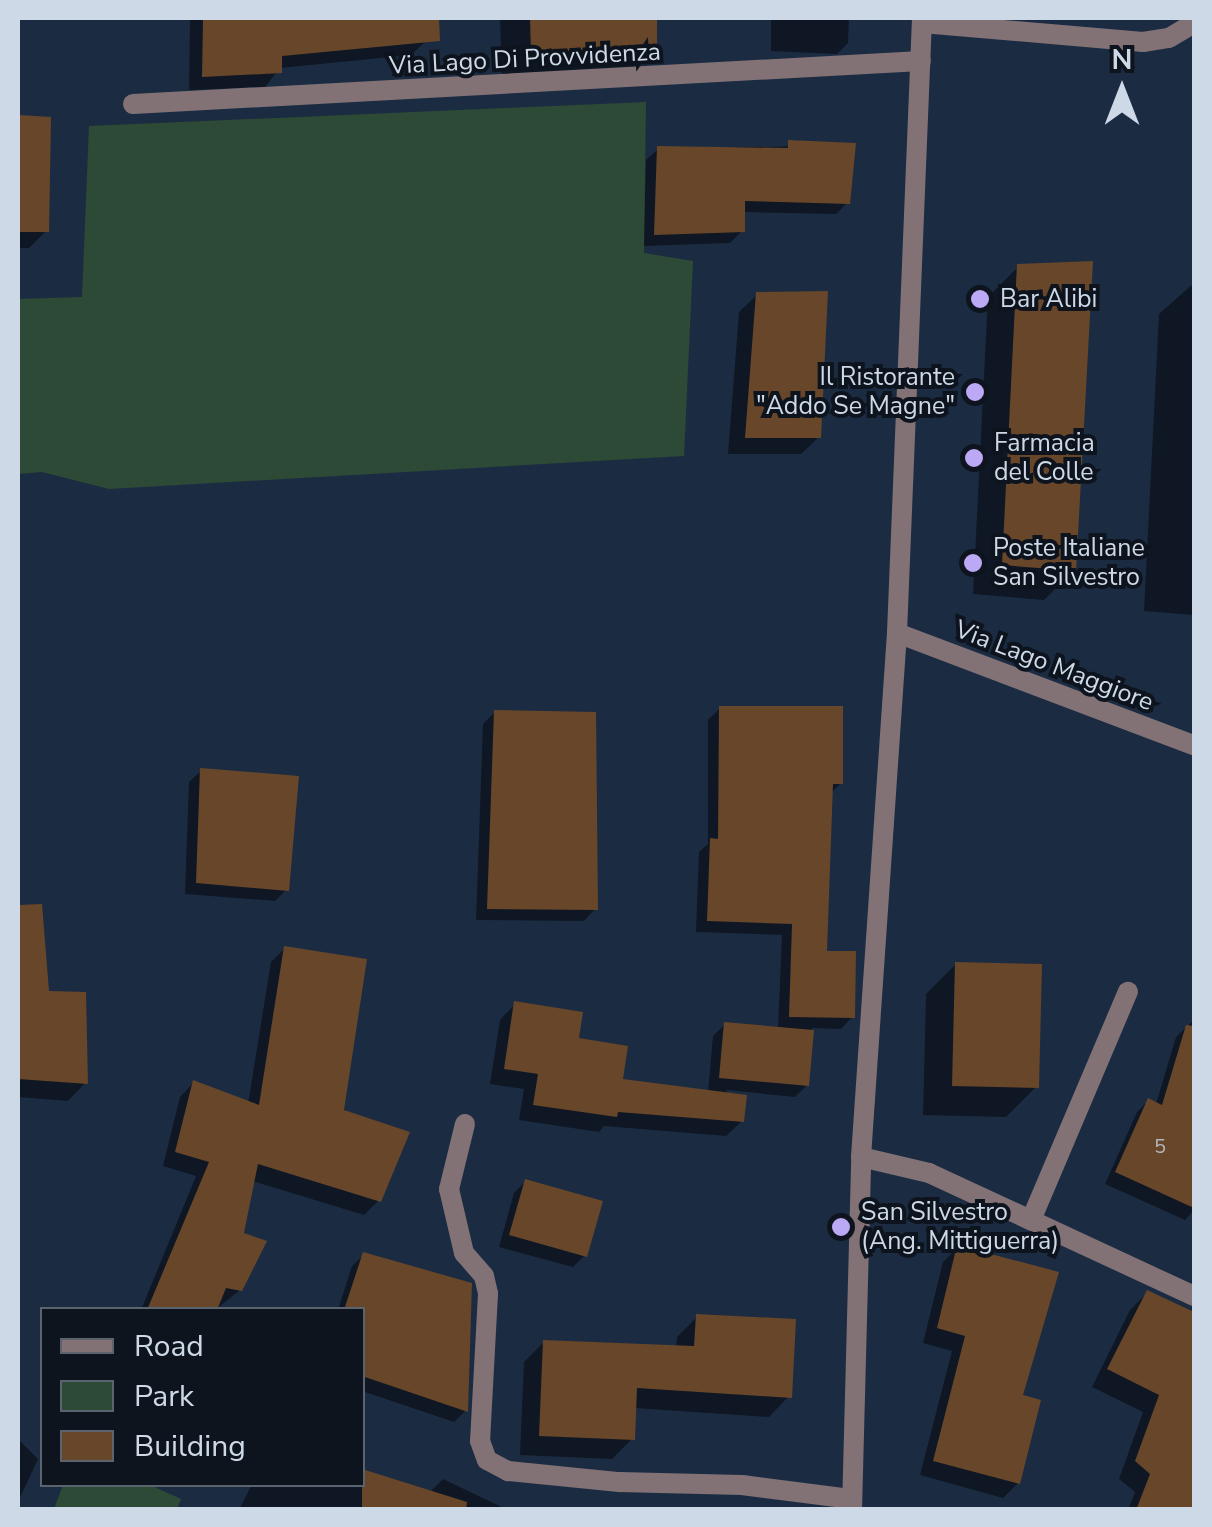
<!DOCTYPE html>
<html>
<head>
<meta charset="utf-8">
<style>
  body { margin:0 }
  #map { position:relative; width:1212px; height:1527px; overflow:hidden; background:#1b2c42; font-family:"Nunito Sans",sans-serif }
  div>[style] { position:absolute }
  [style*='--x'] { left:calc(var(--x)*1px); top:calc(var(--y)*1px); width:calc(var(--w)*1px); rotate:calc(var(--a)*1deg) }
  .green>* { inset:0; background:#2d4a36 }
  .shadow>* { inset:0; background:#0007 }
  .building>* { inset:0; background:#684629 }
  .minor>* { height:20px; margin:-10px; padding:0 10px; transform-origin:10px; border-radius:10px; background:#827276 }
  .tertiary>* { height:20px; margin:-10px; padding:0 10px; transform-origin:10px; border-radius:10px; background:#827276 }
  .dots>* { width:28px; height:28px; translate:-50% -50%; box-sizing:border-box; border:5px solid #0d141e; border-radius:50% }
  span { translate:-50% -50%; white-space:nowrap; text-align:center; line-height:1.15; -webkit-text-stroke:8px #0d141e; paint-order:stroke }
  .number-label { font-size:20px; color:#b4b4b8 }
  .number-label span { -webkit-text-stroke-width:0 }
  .street-label { font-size:25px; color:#ced9e7 }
  .poi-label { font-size:25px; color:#ced9e7 }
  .left { translate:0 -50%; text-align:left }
  .right { translate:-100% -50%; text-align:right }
  .frame { position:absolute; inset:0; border:20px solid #ced9e7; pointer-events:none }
  .legend { position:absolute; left:40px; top:1307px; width:325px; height:180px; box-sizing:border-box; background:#0d141e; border:2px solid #5a636e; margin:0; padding:12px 18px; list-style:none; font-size:30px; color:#ced9e7 }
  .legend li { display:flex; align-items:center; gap:20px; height:50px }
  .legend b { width:50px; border:2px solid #5a636e }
  .north { position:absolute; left:1072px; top:40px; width:100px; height:100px; -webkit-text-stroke:8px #0d141e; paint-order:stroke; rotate:0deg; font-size:28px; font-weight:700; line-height:40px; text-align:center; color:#ced9e7 }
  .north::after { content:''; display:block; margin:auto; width:35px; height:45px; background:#ced9e7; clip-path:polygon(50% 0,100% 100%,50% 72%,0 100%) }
</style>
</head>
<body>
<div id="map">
  <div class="green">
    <div style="clip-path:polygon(646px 102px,644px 253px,693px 261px,684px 456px,109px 489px,42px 472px,18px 474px,18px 299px,82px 297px,89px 126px)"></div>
    <div style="clip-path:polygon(63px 1485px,150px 1485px,181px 1499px,177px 1509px,54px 1509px)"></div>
  </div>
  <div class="shadow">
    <div style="clip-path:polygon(190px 18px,427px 18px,426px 41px,411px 55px,280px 68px,265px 87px,189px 90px)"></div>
    <div style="clip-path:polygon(500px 18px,654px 18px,654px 48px,624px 78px,502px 82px)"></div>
    <div style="clip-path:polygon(771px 18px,849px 18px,848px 43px,837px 54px,771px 51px)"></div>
    <div style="clip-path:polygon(18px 118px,48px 120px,46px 231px,29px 248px,18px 248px)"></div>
    <div style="clip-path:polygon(854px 145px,848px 202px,836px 214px,742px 212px,742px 231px,730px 243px,644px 246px,646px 160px,658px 149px)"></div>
    <div style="clip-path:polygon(1018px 267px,1074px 570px,1044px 600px,973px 594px,988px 297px)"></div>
    <div style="clip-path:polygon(1194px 283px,1194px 615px,1144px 611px,1159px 314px)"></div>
    <div style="clip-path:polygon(757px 295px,819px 437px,801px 454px,728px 454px,739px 312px)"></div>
    <div style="clip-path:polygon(720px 708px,841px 783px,830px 794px,824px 953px,852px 1017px,841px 1029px,812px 1028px,807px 1085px,795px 1097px,726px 1090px,742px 1121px,726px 1136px,604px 1126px,599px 1132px,519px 1120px,524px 1089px,490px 1084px,500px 1020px,515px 1004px,576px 1041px,620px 1082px,708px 1093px,713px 1036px,725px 1024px,778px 1029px,782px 935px,696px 932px,699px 852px,708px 844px,708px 720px)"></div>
    <div style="clip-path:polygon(495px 712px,595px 909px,584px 921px,476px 920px,483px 724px)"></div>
    <div style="clip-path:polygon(201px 771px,286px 890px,275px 901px,185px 894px,189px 782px)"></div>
    <div style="clip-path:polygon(285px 948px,378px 1201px,364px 1215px,252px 1181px,241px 1235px,240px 1290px,215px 1310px,141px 1310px,196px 1176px,163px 1166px,180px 1097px,194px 1082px,248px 1104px,271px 962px)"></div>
    <div style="clip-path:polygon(18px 959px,44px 959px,46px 993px,85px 1083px,68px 1101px,18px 1097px)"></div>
    <div style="clip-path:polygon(956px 964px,1036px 1087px,1006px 1117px,923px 1115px,926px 994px)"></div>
    <div style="clip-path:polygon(1194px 1020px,1194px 1210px,1185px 1220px,1105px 1184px,1137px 1112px,1148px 1101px,1156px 1104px,1176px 1037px)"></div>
    <div style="clip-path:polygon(526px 1181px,585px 1255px,573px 1267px,499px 1247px,514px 1193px)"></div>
    <div style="clip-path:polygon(958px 1247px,1020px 1397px,1018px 1483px,1003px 1498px,920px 1475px,952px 1351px,923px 1343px,943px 1262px)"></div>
    <div style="clip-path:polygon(364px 1255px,465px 1411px,454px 1422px,362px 1391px,362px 1310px,338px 1310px,352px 1266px)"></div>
    <div style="clip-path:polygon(1147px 1293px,1194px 1314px,1194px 1510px,1128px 1510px,1135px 1492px,1119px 1479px,1143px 1412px,1092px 1387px,1130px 1310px)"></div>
    <div style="clip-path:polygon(697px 1317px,789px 1396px,769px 1417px,634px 1408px,632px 1439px,612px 1459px,520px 1455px,524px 1362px,544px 1342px,676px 1348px,677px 1337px)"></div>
    <div style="clip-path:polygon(18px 1439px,38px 1459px,18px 1502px)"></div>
    <div style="clip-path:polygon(362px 1466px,363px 1472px,429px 1493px,443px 1479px,508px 1510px,239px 1510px,252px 1484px,362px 1484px)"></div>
  </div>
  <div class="building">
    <div style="clip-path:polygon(203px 18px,439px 18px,440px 41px,282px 56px,282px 73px,202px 77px)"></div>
    <div style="clip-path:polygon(530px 18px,657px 18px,657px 49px,531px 53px)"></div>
    <div style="clip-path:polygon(18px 115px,51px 117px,49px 232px,18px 232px)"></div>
    <div style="clip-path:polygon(788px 140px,856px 143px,850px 204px,745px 201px,745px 232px,654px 235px,657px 146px,788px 148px)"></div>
    <div style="clip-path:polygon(1093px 261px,1076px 571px,1002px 565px,1017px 264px)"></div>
    <div style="clip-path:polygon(828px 291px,821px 438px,745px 438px,756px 292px)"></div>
    <div style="clip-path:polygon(719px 706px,843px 706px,843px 784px,833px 784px,827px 951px,856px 951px,855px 1018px,789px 1017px,792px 924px,707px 921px,710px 838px,718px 839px)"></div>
    <div style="clip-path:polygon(494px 710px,596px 712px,598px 910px,487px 909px)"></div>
    <div style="clip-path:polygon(200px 768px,299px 776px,289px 891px,196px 883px)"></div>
    <div style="clip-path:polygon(42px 904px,49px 991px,86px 992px,88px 1084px,18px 1079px,18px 905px)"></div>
    <div style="clip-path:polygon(284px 946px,367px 959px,344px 1110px,410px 1132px,381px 1202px,258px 1164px,244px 1233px,267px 1241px,242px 1291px,226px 1288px,217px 1310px,147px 1310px,209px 1162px,175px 1152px,193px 1080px,259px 1105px)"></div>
    <div style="clip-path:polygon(955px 962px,1042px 964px,1039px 1088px,952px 1086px)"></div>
    <div style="clip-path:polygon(514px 1001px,583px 1012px,579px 1038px,628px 1046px,623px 1079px,747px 1095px,744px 1122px,618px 1112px,617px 1117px,533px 1105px,538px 1074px,504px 1069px)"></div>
    <div style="clip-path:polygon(724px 1022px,814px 1030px,809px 1086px,719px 1078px)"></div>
    <div style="clip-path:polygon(1186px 1025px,1194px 1026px,1194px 1208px,1115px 1172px,1148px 1098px,1162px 1105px)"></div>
    <div style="clip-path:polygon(525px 1179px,603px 1201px,587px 1257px,509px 1235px)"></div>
    <div style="clip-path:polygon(957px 1245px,1059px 1272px,1023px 1395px,1041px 1400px,1020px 1484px,933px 1461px,965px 1336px,937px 1328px)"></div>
    <div style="clip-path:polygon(363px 1252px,472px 1283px,468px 1412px,362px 1376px,362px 1310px,344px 1310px)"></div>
    <div style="clip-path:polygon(1147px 1290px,1194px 1312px,1194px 1510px,1136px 1510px,1150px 1474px,1135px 1461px,1159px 1395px,1107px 1369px)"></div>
    <div style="clip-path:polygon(696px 1314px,796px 1319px,792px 1398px,637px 1388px,635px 1440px,539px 1436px,543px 1340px,694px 1346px)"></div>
    <div style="clip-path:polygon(362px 1469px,467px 1502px,466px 1510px,362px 1510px)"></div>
  </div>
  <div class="minor">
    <div style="--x:922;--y:23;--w:222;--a:4.9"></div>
    <div style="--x:1143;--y:42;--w:26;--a:-9"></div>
    <div style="--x:1169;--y:38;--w:29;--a:-31"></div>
    <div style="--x:133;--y:104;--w:789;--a:-3.12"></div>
    <div style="--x:897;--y:633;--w:317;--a:20.7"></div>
    <div style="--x:465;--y:1124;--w:67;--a:103.8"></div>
    <div style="--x:449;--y:1189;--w:66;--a:76.8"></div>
    <div style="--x:464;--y:1253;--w:30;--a:49"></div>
    <div style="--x:484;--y:1276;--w:18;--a:77"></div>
    <div style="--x:488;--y:1294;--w:147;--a:93.1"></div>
    <div style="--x:480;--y:1441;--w:20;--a:70"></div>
    <div style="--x:487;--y:1460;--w:24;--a:28"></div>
    <div style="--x:508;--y:1471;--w:112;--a:5.7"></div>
    <div style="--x:619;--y:1482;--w:123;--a:1.4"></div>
    <div style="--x:742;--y:1485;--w:111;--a:7.3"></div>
    <div style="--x:861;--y:1157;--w:70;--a:13.2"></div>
    <div style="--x:929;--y:1173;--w:292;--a:24.9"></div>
    <div style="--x:1031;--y:1220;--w:248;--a:-67"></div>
  </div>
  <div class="tertiary">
    <div style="--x:852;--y:1510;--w:353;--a:-88.5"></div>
    <div style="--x:861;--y:1157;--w:525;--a:-86.07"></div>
    <div style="--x:897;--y:633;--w:616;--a:-87.67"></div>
  </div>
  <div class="dots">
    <div style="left:980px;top:299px;background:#bca9f5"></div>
    <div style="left:975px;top:392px;background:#bca9f5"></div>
    <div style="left:974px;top:458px;background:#bca9f5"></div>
    <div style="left:973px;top:563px;background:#bca9f5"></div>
    <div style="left:841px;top:1227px;background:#bca9f5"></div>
  </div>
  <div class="number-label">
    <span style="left:1160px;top:1146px">5</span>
  </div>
  <div class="street-label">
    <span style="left:525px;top:59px;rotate:-3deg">Via Lago Di Provvidenza</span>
    <span style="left:1054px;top:666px;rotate:21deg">Via Lago Maggiore</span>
  </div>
  <div class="poi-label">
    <span class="left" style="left:1000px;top:299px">Bar Alibi</span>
    <span class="right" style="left:955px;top:392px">Il Ristorante<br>"Addo Se Magne"</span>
    <span class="left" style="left:994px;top:458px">Farmacia<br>del Colle</span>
    <span class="left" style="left:993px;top:563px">Poste Italiane<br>San Silvestro</span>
    <span class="left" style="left:861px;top:1227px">San Silvestro<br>(Ang. Mittiguerra)</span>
  </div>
  <div class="frame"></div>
  <ul class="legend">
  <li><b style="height:12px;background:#827276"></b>Road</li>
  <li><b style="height:28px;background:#2d4a36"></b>Park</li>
  <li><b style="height:28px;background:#684629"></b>Building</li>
  </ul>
  <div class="north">N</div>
</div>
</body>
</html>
